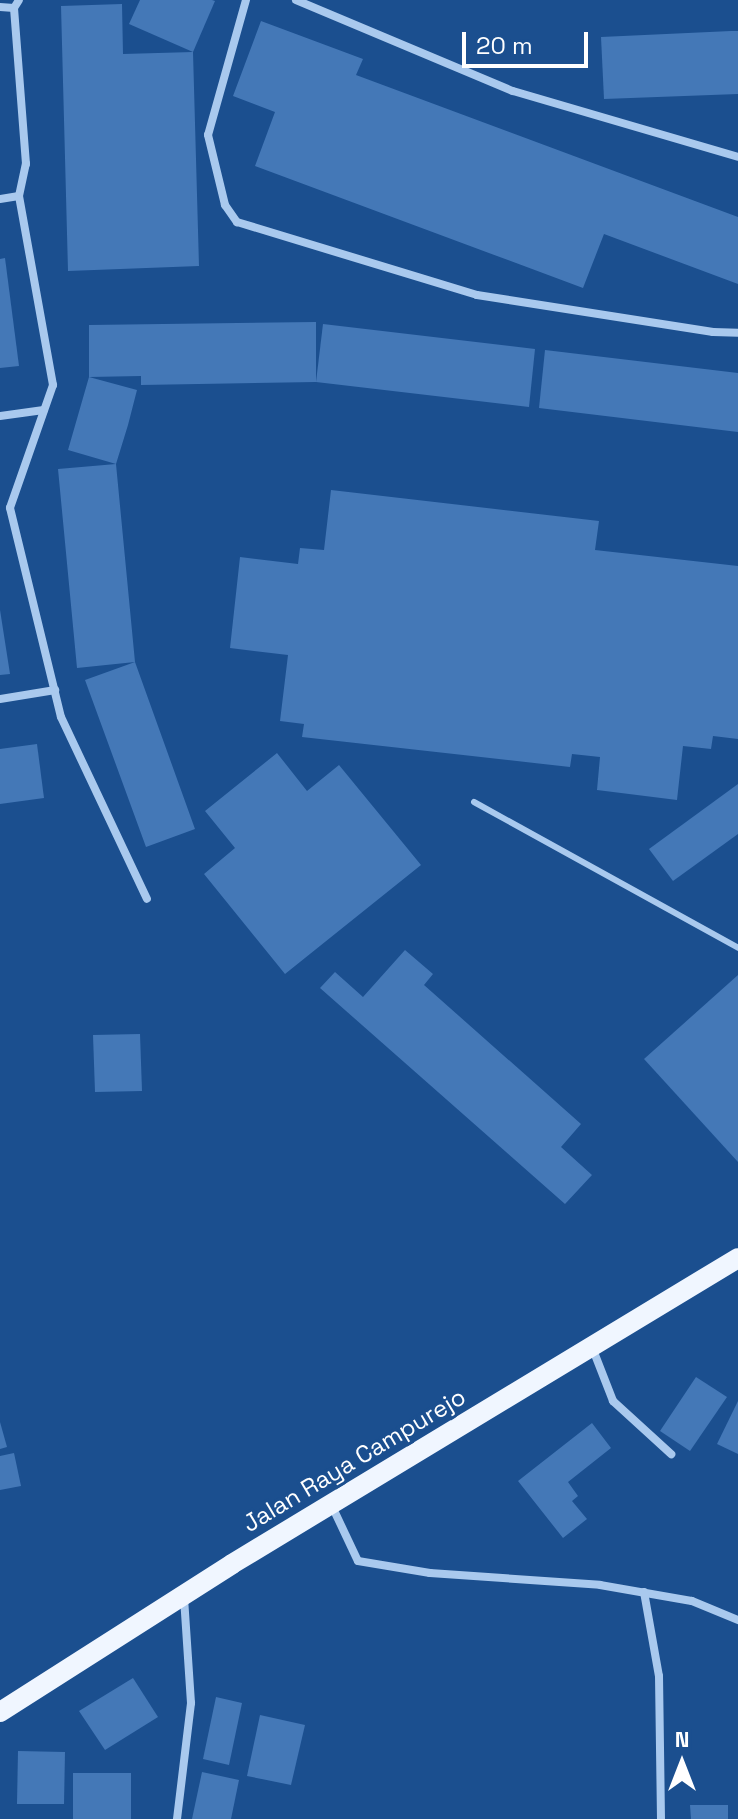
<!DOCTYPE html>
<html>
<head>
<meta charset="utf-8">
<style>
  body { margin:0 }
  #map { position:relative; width:738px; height:1819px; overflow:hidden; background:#1b4f8f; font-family:"Space Grotesk",sans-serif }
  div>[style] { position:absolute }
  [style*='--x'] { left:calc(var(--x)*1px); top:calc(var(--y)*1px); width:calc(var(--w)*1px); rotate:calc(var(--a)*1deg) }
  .building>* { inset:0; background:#4478b7 }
  .service>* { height:6px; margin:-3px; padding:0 3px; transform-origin:3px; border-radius:3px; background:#a9c9ee }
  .minor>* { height:8px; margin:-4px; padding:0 4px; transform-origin:4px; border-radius:4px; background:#a9c9ee }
  .primary>* { height:20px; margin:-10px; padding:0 10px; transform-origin:10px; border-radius:10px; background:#f0f6ff }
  span { translate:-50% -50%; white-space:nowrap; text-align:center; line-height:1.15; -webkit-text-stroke:6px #1b4f8f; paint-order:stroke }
  .street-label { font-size:24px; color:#fff }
  .north { position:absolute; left:642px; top:1723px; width:80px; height:80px; -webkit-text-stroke:6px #1b4f8f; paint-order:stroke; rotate:0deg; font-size:22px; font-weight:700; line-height:32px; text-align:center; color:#fff }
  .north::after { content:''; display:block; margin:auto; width:28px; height:36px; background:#fff; clip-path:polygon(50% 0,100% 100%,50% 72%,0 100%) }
  .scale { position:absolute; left:462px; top:32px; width:126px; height:36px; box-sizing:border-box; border:4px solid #fff; border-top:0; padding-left:10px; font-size:24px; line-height:28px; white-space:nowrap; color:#fff; -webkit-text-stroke:6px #1b4f8f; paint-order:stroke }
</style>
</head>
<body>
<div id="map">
  <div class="building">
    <div style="clip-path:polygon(140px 0,212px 0,215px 1px,193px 52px,129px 24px)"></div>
    <div style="clip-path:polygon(122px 4px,123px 54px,193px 52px,199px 266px,68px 271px,61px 6px)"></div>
    <div style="clip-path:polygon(261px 21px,363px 59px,356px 75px,738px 217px,738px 284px,604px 234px,583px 288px,255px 166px,275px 112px,233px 96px)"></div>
    <div style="clip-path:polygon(731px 31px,738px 31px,738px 94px,604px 99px,601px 37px)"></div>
    <div style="clip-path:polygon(5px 258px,19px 366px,0 368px,0 259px)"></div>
    <div style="clip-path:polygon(316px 322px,316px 382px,141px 385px,141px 376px,89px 377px,137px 390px,128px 425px,116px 464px,68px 450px,89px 377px,89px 325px)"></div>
    <div style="clip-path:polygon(323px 324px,535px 349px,529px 407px,316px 382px)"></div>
    <div style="clip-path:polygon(545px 350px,738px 373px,738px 432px,539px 408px)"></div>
    <div style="clip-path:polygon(116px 464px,135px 662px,195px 829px,146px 847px,85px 680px,135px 662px,77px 668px,58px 469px)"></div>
    <div style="clip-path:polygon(331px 490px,599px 521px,595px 550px,738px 566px,738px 739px,713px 736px,711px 749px,683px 746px,677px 800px,597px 790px,600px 757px,572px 754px,570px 767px,302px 737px,304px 724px,280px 721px,288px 655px,230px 648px,240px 557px,298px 564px,300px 548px,324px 550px)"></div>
    <div style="clip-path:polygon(0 610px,10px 674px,0 675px)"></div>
    <div style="clip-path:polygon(37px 744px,44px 798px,0 804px,0 749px)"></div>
    <div style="clip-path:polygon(277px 753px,307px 791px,339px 765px,421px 865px,285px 974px,204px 874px,235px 848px,205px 811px)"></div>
    <div style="clip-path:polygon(738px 784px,738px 834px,673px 881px,649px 849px)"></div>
    <div style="clip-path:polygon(405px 950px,433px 974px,424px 985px,581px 1124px,561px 1147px,592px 1175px,565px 1204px,320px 988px,335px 972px,363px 997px)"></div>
    <div style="clip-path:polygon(738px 975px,738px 1162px,644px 1059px)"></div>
    <div style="clip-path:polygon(140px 1034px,142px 1091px,95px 1092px,93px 1035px)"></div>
    <div style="clip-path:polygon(696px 1377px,727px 1397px,690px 1451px,660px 1431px)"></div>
    <div style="clip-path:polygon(738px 1401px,738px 1454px,717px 1444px)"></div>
    <div style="clip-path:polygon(0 1422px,7px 1447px,0 1449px)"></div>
    <div style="clip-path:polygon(592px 1423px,611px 1448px,568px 1482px,578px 1496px,572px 1501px,587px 1519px,563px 1538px,518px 1481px)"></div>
    <div style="clip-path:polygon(14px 1453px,21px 1486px,0 1490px,0 1456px)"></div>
    <div style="clip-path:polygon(133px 1678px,158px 1717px,105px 1750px,79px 1711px)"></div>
    <div style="clip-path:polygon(216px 1697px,242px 1703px,229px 1765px,203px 1759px)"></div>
    <div style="clip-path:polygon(260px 1715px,305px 1725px,291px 1785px,247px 1776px)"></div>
    <div style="clip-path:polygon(18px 1751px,65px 1752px,64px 1804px,17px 1804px)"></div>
    <div style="clip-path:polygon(202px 1772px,239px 1780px,231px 1819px,192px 1819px)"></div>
    <div style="clip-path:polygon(73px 1773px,131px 1773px,131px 1819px,73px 1819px)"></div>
    <div style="clip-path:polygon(690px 1805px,728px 1805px,728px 1819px,691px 1819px)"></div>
  </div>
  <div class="service">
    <div style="--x:474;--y:802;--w:302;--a:28.9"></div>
  </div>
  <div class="minor">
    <div style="--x:246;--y:0;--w:140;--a:105.7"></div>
    <div style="--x:208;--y:135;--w:72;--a:76.3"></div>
    <div style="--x:225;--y:205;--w:21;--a:55"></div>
    <div style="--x:237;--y:222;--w:251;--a:16.9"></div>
    <div style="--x:477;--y:295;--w:239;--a:8.9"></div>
    <div style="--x:713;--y:332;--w:25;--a:2"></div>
    <div style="--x:296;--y:0;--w:235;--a:22.8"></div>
    <div style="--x:513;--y:91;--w:234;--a:16.3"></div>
    <div style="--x:0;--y:7;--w:14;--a:4"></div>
    <div style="--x:14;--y:8;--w:9;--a:-58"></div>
    <div style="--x:19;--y:196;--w:192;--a:79.8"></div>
    <div style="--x:53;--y:385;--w:130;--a:109.3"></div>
    <div style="--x:10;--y:508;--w:215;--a:76.3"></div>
    <div style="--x:61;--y:717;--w:201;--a:64.7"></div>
    <div style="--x:0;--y:199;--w:19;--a:-9"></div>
    <div style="--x:19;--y:196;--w:33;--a:-78"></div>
    <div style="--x:26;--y:164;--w:156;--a:-94.4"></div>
    <div style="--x:0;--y:416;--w:44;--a:-7.8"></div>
    <div style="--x:0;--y:699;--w:56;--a:-9.3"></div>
    <div style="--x:592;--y:1347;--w:58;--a:68.7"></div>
    <div style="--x:613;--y:1401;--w:79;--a:42.4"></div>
    <div style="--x:331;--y:1504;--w:63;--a:64.7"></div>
    <div style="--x:358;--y:1561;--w:73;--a:9.5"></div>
    <div style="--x:430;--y:1573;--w:170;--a:4"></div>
    <div style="--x:600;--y:1585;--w:93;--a:9.9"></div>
    <div style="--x:692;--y:1601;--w:50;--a:22.4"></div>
    <div style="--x:644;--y:1592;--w:85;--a:79.9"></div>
    <div style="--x:659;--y:1676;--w:143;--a:89.2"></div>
    <div style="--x:177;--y:1819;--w:117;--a:-83.1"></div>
    <div style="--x:191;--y:1703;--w:106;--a:-93.8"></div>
  </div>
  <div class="primary">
    <div style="--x:0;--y:1712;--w:275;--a:-32.5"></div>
    <div style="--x:232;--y:1564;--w:591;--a:-31.16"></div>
  </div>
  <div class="street-label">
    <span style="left:354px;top:1460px;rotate:-31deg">Jalan Raya Campurejo</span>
  </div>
  <div class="north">N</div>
  <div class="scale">20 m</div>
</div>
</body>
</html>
